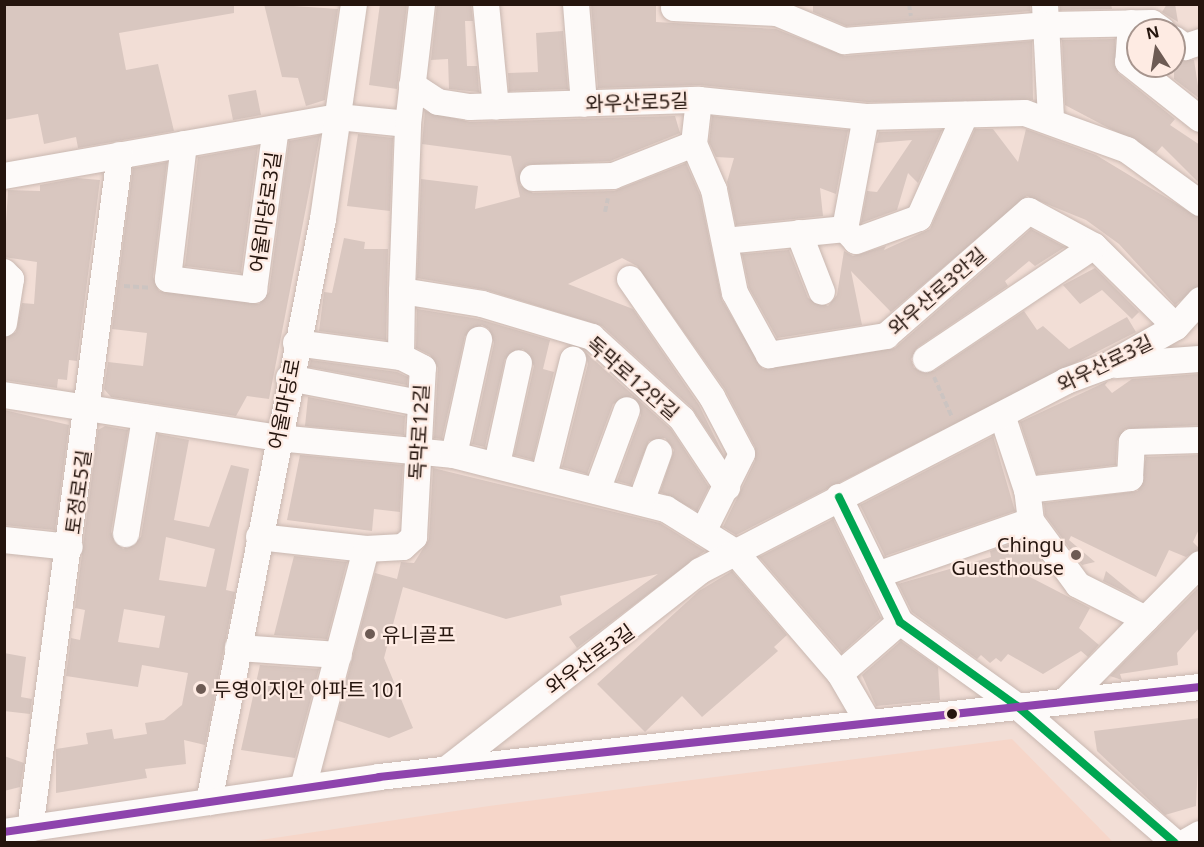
<!DOCTYPE html>
<html>
<head>
<meta charset="utf-8">
<style>
  body { margin:0 }
  #map { position:relative; width:1204px; height:847px; overflow:hidden; background:#f2ded6; font-family:"Noto Sans","Noto Sans KR",sans-serif }
  div>[style] { position:absolute }
  [style*='--x'] { left:calc(var(--x)*1px); top:calc(var(--y)*1px); width:calc(var(--w)*1px); rotate:calc(var(--a)*1deg) }
  .built>* { inset:0; background:#f6d6c9 }
  .building>* { inset:0; background:#d9c7c0 }
  .path>* { height:4px; margin-top:-2px; transform-origin:0; background:repeating-linear-gradient(90deg,#ccc4c1 0 6px,transparent 0 9px) }
  .roads { filter:drop-shadow(0 0 2px #c9b8b1) drop-shadow(0 0 2px #c9b8b1) }
  .minor>* { height:26px; margin:-13px; padding:0 13px; transform-origin:13px; border-radius:13px; background:#fdfaf9 }
  .bus-1>* { height:8px; margin:-4px; padding:0 4px; transform-origin:4px; border-radius:4px; background:#00a651 }
  .bus-2>* { height:8px; margin:-4px; padding:0 4px; transform-origin:4px; border-radius:4px; background:#8e44ad }
  .dots>* { width:16px; height:16px; translate:-50% -50%; box-sizing:border-box; border:3px solid #feebe3; border-radius:50% }
  span { translate:-50% -50%; white-space:nowrap; text-align:center; line-height:1.15; -webkit-text-stroke:4.5px #feebe3; paint-order:stroke }
  .street-label { font-size:20px; color:#25150e }
  .poi-label { font-size:20px; color:#25150e }
  .right { translate:-100% -50%; text-align:right }
  .left { translate:0 -50%; text-align:left }
  .frame { position:absolute; inset:0; border:6px solid #25150e; pointer-events:none }
  .north { position:absolute; left:1126px; top:18px; width:60px; height:60px; box-sizing:border-box; background:#feebe3; border:2px solid #a7958e; border-radius:50%; rotate:348deg; font-size:16px; font-weight:700; line-height:24px; text-align:center; color:#25150e }
  .north::after { content:''; display:block; margin:auto; width:21px; height:27px; background:#6d5b54; clip-path:polygon(50% 0,100% 100%,50% 72%,0 100%) }
</style>
</head>
<body>
<div id="map">
  <div class="built">
    <div style="clip-path:polygon(1012px 739px,1113px 842px,248px 842px,489px 806px)"></div>
  </div>
  <div class="building">
    <div style="clip-path:polygon(4px 4px,234px 4px,234px 13px,119px 33px,126px 70px,158px 64px,174px 131px,78px 148px,76px 137px,44px 144px,38px 114px,4px 120px)"></div>
    <div style="clip-path:polygon(264px 4px,338px 9px,325px 100px,306px 106px,298px 78px,282px 77px)"></div>
    <div style="clip-path:polygon(380px 4px,407px 4px,397px 89px,369px 85px)"></div>
    <div style="clip-path:polygon(437px 4px,471px 4px,473px 21px,465px 21px,467px 66px,477px 66px,479px 92px,449px 89px,448px 59px,431px 60px)"></div>
    <div style="clip-path:polygon(591px 4px,656px 4px,656px 22px,776px 29px,845px 56px,1032px 41px,1033px 100px,867px 102px,700px 85px,598px 88px)"></div>
    <div style="clip-path:polygon(813px 4px,1030px 4px,1030px 11px,846px 26px,813px 12px)"></div>
    <div style="clip-path:polygon(1060px 4px,1111px 4px,1112px 9px,1060px 10px)"></div>
    <div style="clip-path:polygon(1167px 4px,1175px 4px,1178px 22px,1162px 12px)"></div>
    <div style="clip-path:polygon(563px 31px,568px 89px,509px 91px,508px 73px,538px 72px,536px 33px)"></div>
    <div style="clip-path:polygon(1115px 39px,1118px 73px,1175px 119px,1170px 125px,1200px 145px,1200px 184px,1162px 146px,1156px 153px,1065px 105px,1062px 40px)"></div>
    <div style="clip-path:polygon(1174px 58px,1194px 60px,1200px 99px,1174px 79px)"></div>
    <div style="clip-path:polygon(256px 90px,261px 115px,233px 120px,228px 95px)"></div>
    <div style="clip-path:polygon(425px 111px,470px 122px,675px 116px,680px 133px,610px 161px,526px 165px,520px 185px,533px 193px,614px 191px,686px 163px,700px 195px,722px 300px,763px 369px,895px 348px,1031px 229px,1065px 247px,1035px 266px,1029px 261px,1005px 281px,1008px 286px,918px 347px,911px 359px,914px 368px,934px 371px,1024px 311px,1037px 330px,1043px 326px,1069px 349px,1127px 317px,1136px 332px,736px 535px,723px 527px,755px 461px,755px 447px,724px 388px,637px 266px,622px 258px,568px 284px,633px 309px,699px 405px,724px 456px,692px 408px,602px 326px,486px 290px,417px 278px,421px 179px,478px 186px,475px 209px,520px 197px,511px 156px,422px 144px)"></div>
    <div style="clip-path:polygon(712px 116px,848px 130px,836px 194px,820px 188px,823px 216px,736px 225px,727px 182px,734px 158px,716px 157px,709px 142px)"></div>
    <div style="clip-path:polygon(975px 129px,993px 129px,1018px 162px,1026px 129px,1096px 155px,1200px 218px,1200px 285px,1175px 305px,1119px 244px,1086px 220px,1027px 196px,891px 312px,851px 271px,862px 325px,777px 338px,749px 288px,742px 254px,789px 250px,808px 298px,828px 306px,837px 295px,844px 251px,853px 256px,886px 246px,884px 250px,930px 229px)"></div>
    <div style="clip-path:polygon(942px 130px,918px 183px,908px 173px,897px 210px,861px 223px,867px 191px,877px 192px,912px 140px,876px 143px,879px 132px)"></div>
    <div style="clip-path:polygon(358px 134px,393px 138px,390px 211px,347px 206px)"></div>
    <div style="clip-path:polygon(320px 135px,269px 399px,247px 396px,236px 416px,111px 397px,104px 389px,108px 362px,143px 366px,147px 333px,112px 329px,133px 168px,167px 162px,153px 277px,159px 291px,259px 304px,269px 292px,289px 141px)"></div>
    <div style="clip-path:polygon(258px 146px,241px 273px,185px 266px,198px 157px)"></div>
    <div style="clip-path:polygon(77px 178px,100px 180px,77px 361px,69px 360px,67px 380px,58px 379px,57px 388px,4px 380px,4px 338px,16px 332px,22px 303px,34px 304px,37px 262px,4px 257px,8px 190px,40px 191px,40px 185px)"></div>
    <div style="clip-path:polygon(344px 238px,365px 242px,364px 249px,388px 249px,386px 340px,319px 331px,324px 292px,332px 293px)"></div>
    <div style="clip-path:polygon(1095px 268px,1139px 312px,1132px 319px,1102px 290px,1080px 304px,1063px 285px)"></div>
    <div style="clip-path:polygon(417px 309px,479px 319px,550px 340px,543px 369px,554px 372px,533px 460px,514px 455px,534px 366px,523px 349px,505px 359px,485px 447px,472px 444px,494px 343px,489px 329px,482px 325px,465px 336px,442px 439px,434px 438px,438px 368px,430px 355px,416px 348px)"></div>
    <div style="clip-path:polygon(585px 352px,671px 429px,709px 487px,697px 511px,660px 492px,674px 450px,665px 438px,649px 441px,631px 485px,617px 481px,641px 415px,632px 396px,613px 404px,587px 474px,562px 467px,588px 364px)"></div>
    <div style="clip-path:polygon(311px 360px,397px 372px,408px 377px,407px 385px,309px 367px)"></div>
    <div style="clip-path:polygon(1200px 374px,1200px 425px,1125px 429px,1117px 441px,1116px 465px,1037px 474px,1020px 422px,1108px 381px,1105px 385px,1112px 393px,1132px 379px)"></div>
    <div style="clip-path:polygon(308px 397px,405px 416px,404px 435px,305px 426px)"></div>
    <div style="clip-path:polygon(4px 410px,69px 425px,55px 530px,4px 525px)"></div>
    <div style="clip-path:polygon(evenodd,105px 426px,128px 430px,111px 532px,123px 549px,141px 537px,158px 434px,189px 440px,174px 520px,209px 527px,231px 465px,249px 469px,226px 590px,235px 592px,205px 745px,184px 740px,186px 764px,145px 769px,147px 778px,56px 793px,56px 749px,88px 744px,86px 733px,112px 729px,114px 739px,147px 734px,145px 723px,164px 720px,182px 705px,188px 673px,142px 665px,138px 687px,66px 676px,71px 638px,80px 640px,85px 610px,75px 608px,98px 430px,105px 426px,166px 537px,215px 549px,206px 587px,159px 580px,166px 537px,105px 426px,124px 609px,165px 616px,159px 648px,118px 642px,124px 609px)"></div>
    <div style="clip-path:polygon(993px 436px,1015px 511px,885px 556px,860px 505px)"></div>
    <div style="clip-path:polygon(300px 455px,403px 465px,400px 512px,374px 509px,372px 531px,287px 520px)"></div>
    <div style="clip-path:polygon(1200px 455px,1200px 527px,1193px 542px,1200px 549px,1186px 557px,1169px 550px,1156px 577px,1071px 536px,1069px 540px,1095px 562px,1082px 565px,1045px 515px,1044px 503px,1138px 491px,1146px 457px)"></div>
    <div style="clip-path:polygon(433px 468px,660px 523px,705px 551px,577px 648px,569px 637px,658px 574px,560px 596px,562px 605px,506px 619px,403px 587px,384px 658px,413px 728px,389px 738px,336px 720px,375px 573px,397px 579px,401px 562px,414px 563px,429px 539px)"></div>
    <div style="clip-path:polygon(833px 519px,881px 618px,842px 653px,759px 557px)"></div>
    <div style="clip-path:polygon(1025px 539px,1050px 572px,1028px 576px,1090px 608px,1079px 628px,1099px 645px,1088px 657px,1081px 651px,1043px 674px,1008px 654px,1001px 662px,996px 658px,990px 663px,981px 655px,977px 659px,912px 612px,898px 584px,991px 557px,990px 551px)"></div>
    <div style="clip-path:polygon(294px 556px,347px 562px,327px 639px,274px 635px)"></div>
    <div style="clip-path:polygon(732px 571px,787px 635px,774px 647px,778px 651px,702px 717px,682px 696px,645px 732px,597px 684px,699px 591px)"></div>
    <div style="clip-path:polygon(1106px 571px,1140px 599px,1103px 581px)"></div>
    <div style="clip-path:polygon(1200px 586px,1200px 627px,1177px 653px,1178px 665px,1120px 674px,1122px 680px,1110px 676px)"></div>
    <div style="clip-path:polygon(901px 641px,938px 667px,940px 700px,876px 706px,862px 675px)"></div>
    <div style="clip-path:polygon(4px 653px,26px 657px,21px 697px,32px 699px,30px 714px,4px 711px)"></div>
    <div style="clip-path:polygon(260px 665px,319px 669px,295px 758px,241px 750px)"></div>
    <div style="clip-path:polygon(1200px 718px,1196px 806px,1165px 815px,1097px 751px,1094px 731px)"></div>
    <div style="clip-path:polygon(4px 756px,24px 763px,20px 787px,4px 791px)"></div>
  </div>
  <div class="path">
    <div style="--x:909;--y:4;--w:12;--a:81"></div>
    <div style="--x:605;--y:212;--w:14;--a:-78"></div>
    <div style="--x:124;--y:286;--w:26;--a:4"></div>
    <div style="--x:934;--y:377;--w:44;--a:65.8"></div>
  </div>
  <div class="roads">
    <div class="minor">
      <div style="--x:486;--y:4;--w:103;--a:84.5"></div>
      <div style="--x:576;--y:4;--w:100;--a:85.4"></div>
      <div style="--x:1045;--y:4;--w:116;--a:87"></div>
      <div style="--x:674;--y:8;--w:103;--a:2.8"></div>
      <div style="--x:777;--y:13;--w:73;--a:22.7"></div>
      <div style="--x:844;--y:41;--w:205;--a:-4.5"></div>
      <div style="--x:1048;--y:25;--w:104;--a:-1.1"></div>
      <div style="--x:1152;--y:23;--w:12;--a:35"></div>
      <div style="--x:1131;--y:23;--w:39;--a:94"></div>
      <div style="--x:1128;--y:62;--w:92;--a:38.4"></div>
      <div style="--x:1174;--y:39;--w:14;--a:36"></div>
      <div style="--x:1185;--y:47;--w:16;--a:-18"></div>
      <div style="--x:412;--y:85;--w:31;--a:33"></div>
      <div style="--x:438;--y:102;--w:32;--a:9"></div>
      <div style="--x:470;--y:107;--w:229;--a:-1.8"></div>
      <div style="--x:699;--y:100;--w:168;--a:5.8"></div>
      <div style="--x:866;--y:117;--w:159;--a:-1.4"></div>
      <div style="--x:1025;--y:113;--w:109;--a:19.9"></div>
      <div style="--x:1127;--y:150;--w:90;--a:36"></div>
      <div style="--x:699;--y:100;--w:44;--a:96.5"></div>
      <div style="--x:694;--y:144;--w:50;--a:66.5"></div>
      <div style="--x:714;--y:190;--w:105;--a:78.5"></div>
      <div style="--x:735;--y:293;--w:71;--a:61.3"></div>
      <div style="--x:769;--y:355;--w:119;--a:-9.2"></div>
      <div style="--x:886;--y:336;--w:190;--a:-41.2"></div>
      <div style="--x:1029;--y:211;--w:74;--a:28.3"></div>
      <div style="--x:1094;--y:246;--w:115;--a:44.6"></div>
      <div style="--x:184;--y:144;--w:136;--a:96.8"></div>
      <div style="--x:168;--y:279;--w:87;--a:7.3"></div>
      <div style="--x:254;--y:290;--w:163;--a:-82.3"></div>
      <div style="--x:4;--y:176;--w:339;--a:-10"></div>
      <div style="--x:338;--y:117;--w:70;--a:5.7"></div>
      <div style="--x:533;--y:178;--w:80;--a:-1.4"></div>
      <div style="--x:613;--y:176;--w:87;--a:-21.6"></div>
      <div style="--x:845;--y:229;--w:16;--a:47"></div>
      <div style="--x:856;--y:241;--w:67;--a:-20.1"></div>
      <div style="--x:919;--y:218;--w:113;--a:-65.9"></div>
      <div style="--x:799;--y:233;--w:63;--a:68.7"></div>
      <div style="--x:725;--y:241;--w:121;--a:-5.7"></div>
      <div style="--x:845;--y:229;--w:114;--a:-79.4"></div>
      <div style="--x:4;--y:272;--w:10;--a:45"></div>
      <div style="--x:11;--y:279;--w:45;--a:99"></div>
      <div style="--x:630;--y:279;--w:144;--a:55.2"></div>
      <div style="--x:712;--y:397;--w:64;--a:62.2"></div>
      <div style="--x:742;--y:454;--w:87;--a:116.6"></div>
      <div style="--x:402;--y:291;--w:81;--a:9.2"></div>
      <div style="--x:482;--y:304;--w:115;--a:16.7"></div>
      <div style="--x:592;--y:337;--w:122;--a:42.3"></div>
      <div style="--x:682;--y:419;--w:82;--a:56.5"></div>
      <div style="--x:296;--y:343;--w:106;--a:7.6"></div>
      <div style="--x:926;--y:359;--w:202;--a:-33.9"></div>
      <div style="--x:1116;--y:365;--w:84;--a:-4.1"></div>
      <div style="--x:289;--y:378;--w:133;--a:10.8"></div>
      <div style="--x:4;--y:395;--w:277;--a:8.9"></div>
      <div style="--x:278;--y:438;--w:177;--a:5.5"></div>
      <div style="--x:454;--y:455;--w:219;--a:14.3"></div>
      <div style="--x:666;--y:509;--w:81;--a:31.9"></div>
      <div style="--x:735;--y:552;--w:161;--a:49.3"></div>
      <div style="--x:840;--y:674;--w:56;--a:59.7"></div>
      <div style="--x:1002;--y:415;--w:79;--a:71.6"></div>
      <div style="--x:454;--y:455;--w:118;--a:-77.7"></div>
      <div style="--x:497;--y:464;--w:103;--a:-77.7"></div>
      <div style="--x:544;--y:476;--w:120;--a:-76"></div>
      <div style="--x:597;--y:491;--w:86;--a:-69.7"></div>
      <div style="--x:839;--y:497;--w:139;--a:64"></div>
      <div style="--x:900;--y:622;--w:144;--a:35.7"></div>
      <div style="--x:1017;--y:706;--w:208;--a:40.9"></div>
      <div style="--x:641;--y:502;--w:53;--a:-70.2"></div>
      <div style="--x:1031;--y:521;--w:79;--a:53.7"></div>
      <div style="--x:1078;--y:585;--w:76;--a:26.6"></div>
      <div style="--x:126;--y:534;--w:118;--a:-80.7"></div>
      <div style="--x:259;--y:537;--w:108;--a:6.4"></div>
      <div style="--x:4;--y:540;--w:66;--a:6.1"></div>
      <div style="--x:877;--y:575;--w:163;--a:-19.3"></div>
      <div style="--x:1031;--y:521;--w:31;--a:-97"></div>
      <div style="--x:1027;--y:490;--w:104;--a:-6.6"></div>
      <div style="--x:1130;--y:478;--w:36;--a:-87"></div>
      <div style="--x:1132;--y:442;--w:68;--a:-1.7"></div>
      <div style="--x:238;--y:648;--w:101;--a:4"></div>
      <div style="--x:840;--y:674;--w:79;--a:-40.9"></div>
      <div style="--x:1065;--y:701;--w:192;--a:-45.4"></div>
      <div style="--x:447;--y:769;--w:321;--a:-38"></div>
      <div style="--x:700;--y:571;--w:412;--a:-27.4"></div>
      <div style="--x:1066;--y:381;--w:44;--a:-20.1"></div>
      <div style="--x:1107;--y:366;--w:79;--a:-29.5"></div>
      <div style="--x:1176;--y:327;--w:36;--a:-48"></div>
      <div style="--x:303;--y:788;--w:247;--a:-75.2"></div>
      <div style="--x:366;--y:549;--w:37;--a:-3"></div>
      <div style="--x:403;--y:547;--w:15;--a:-42"></div>
      <div style="--x:414;--y:537;--w:169;--a:-87"></div>
      <div style="--x:423;--y:368;--w:25;--a:-153"></div>
      <div style="--x:401;--y:357;--w:66;--a:-89.1"></div>
      <div style="--x:402;--y:291;--w:167;--a:-87.9"></div>
      <div style="--x:408;--y:124;--w:121;--a:-83.3"></div>
      <div style="--x:209;--y:802;--w:594;--a:-78.94"></div>
      <div style="--x:323;--y:219;--w:217;--a:-81.8"></div>
      <div style="--x:30;--y:829;--w:680;--a:-82.39"></div>
      <div style="--x:4;--y:832;--w:379;--a:-8.3"></div>
      <div style="--x:379;--y:777;--w:826;--a:-6.26"></div>
      <div style="--x:1186;--y:842;--w:16;--a:-30"></div>
    </div>
  </div>
  <div class="bus-1">
    <div style="--x:839;--y:497;--w:139;--a:64"></div>
    <div style="--x:900;--y:622;--w:144;--a:35.7"></div>
    <div style="--x:1017;--y:706;--w:208;--a:40.9"></div>
  </div>
  <div class="bus-2">
    <div style="--x:4;--y:832;--w:379;--a:-8.3"></div>
    <div style="--x:379;--y:777;--w:826;--a:-6.26"></div>
  </div>
  <div class="dots">
    <div style="left:1076px;top:555px;background:#6d5b54"></div>
    <div style="left:370px;top:634px;background:#6d5b54"></div>
    <div style="left:201px;top:689px;background:#6d5b54"></div>
    <div style="left:952px;top:714px;background:#25150e"></div>
  </div>
  <div class="street-label">
    <span style="left:637px;top:102px;rotate:-2deg">와우산로5길</span>
    <span style="left:265px;top:212px;rotate:-82deg">어울마당로3길</span>
    <span style="left:937px;top:291px;rotate:-41deg">와우산로3안길</span>
    <span style="left:1105px;top:363px;rotate:-26deg">와우산로3길</span>
    <span style="left:633px;top:378px;rotate:41deg">독막로12안길</span>
    <span style="left:284px;top:404px;rotate:-79deg">어울마당로</span>
    <span style="left:419px;top:432px;rotate:-87deg">독막로12길</span>
    <span style="left:78px;top:492px;rotate:-82deg">토정로5길</span>
    <span style="left:590px;top:659px;rotate:-36deg">와우산로3길</span>
  </div>
  <div class="poi-label">
    <span class="right" style="left:1064px;top:556px">Chingu<br>Guesthouse</span>
    <span class="left" style="left:382px;top:634px">유니골프</span>
    <span class="left" style="left:213px;top:689px">두영이지안 아파트 101</span>
  </div>
  <div class="frame"></div>
  <div class="north">N</div>
</div>
</body>
</html>
